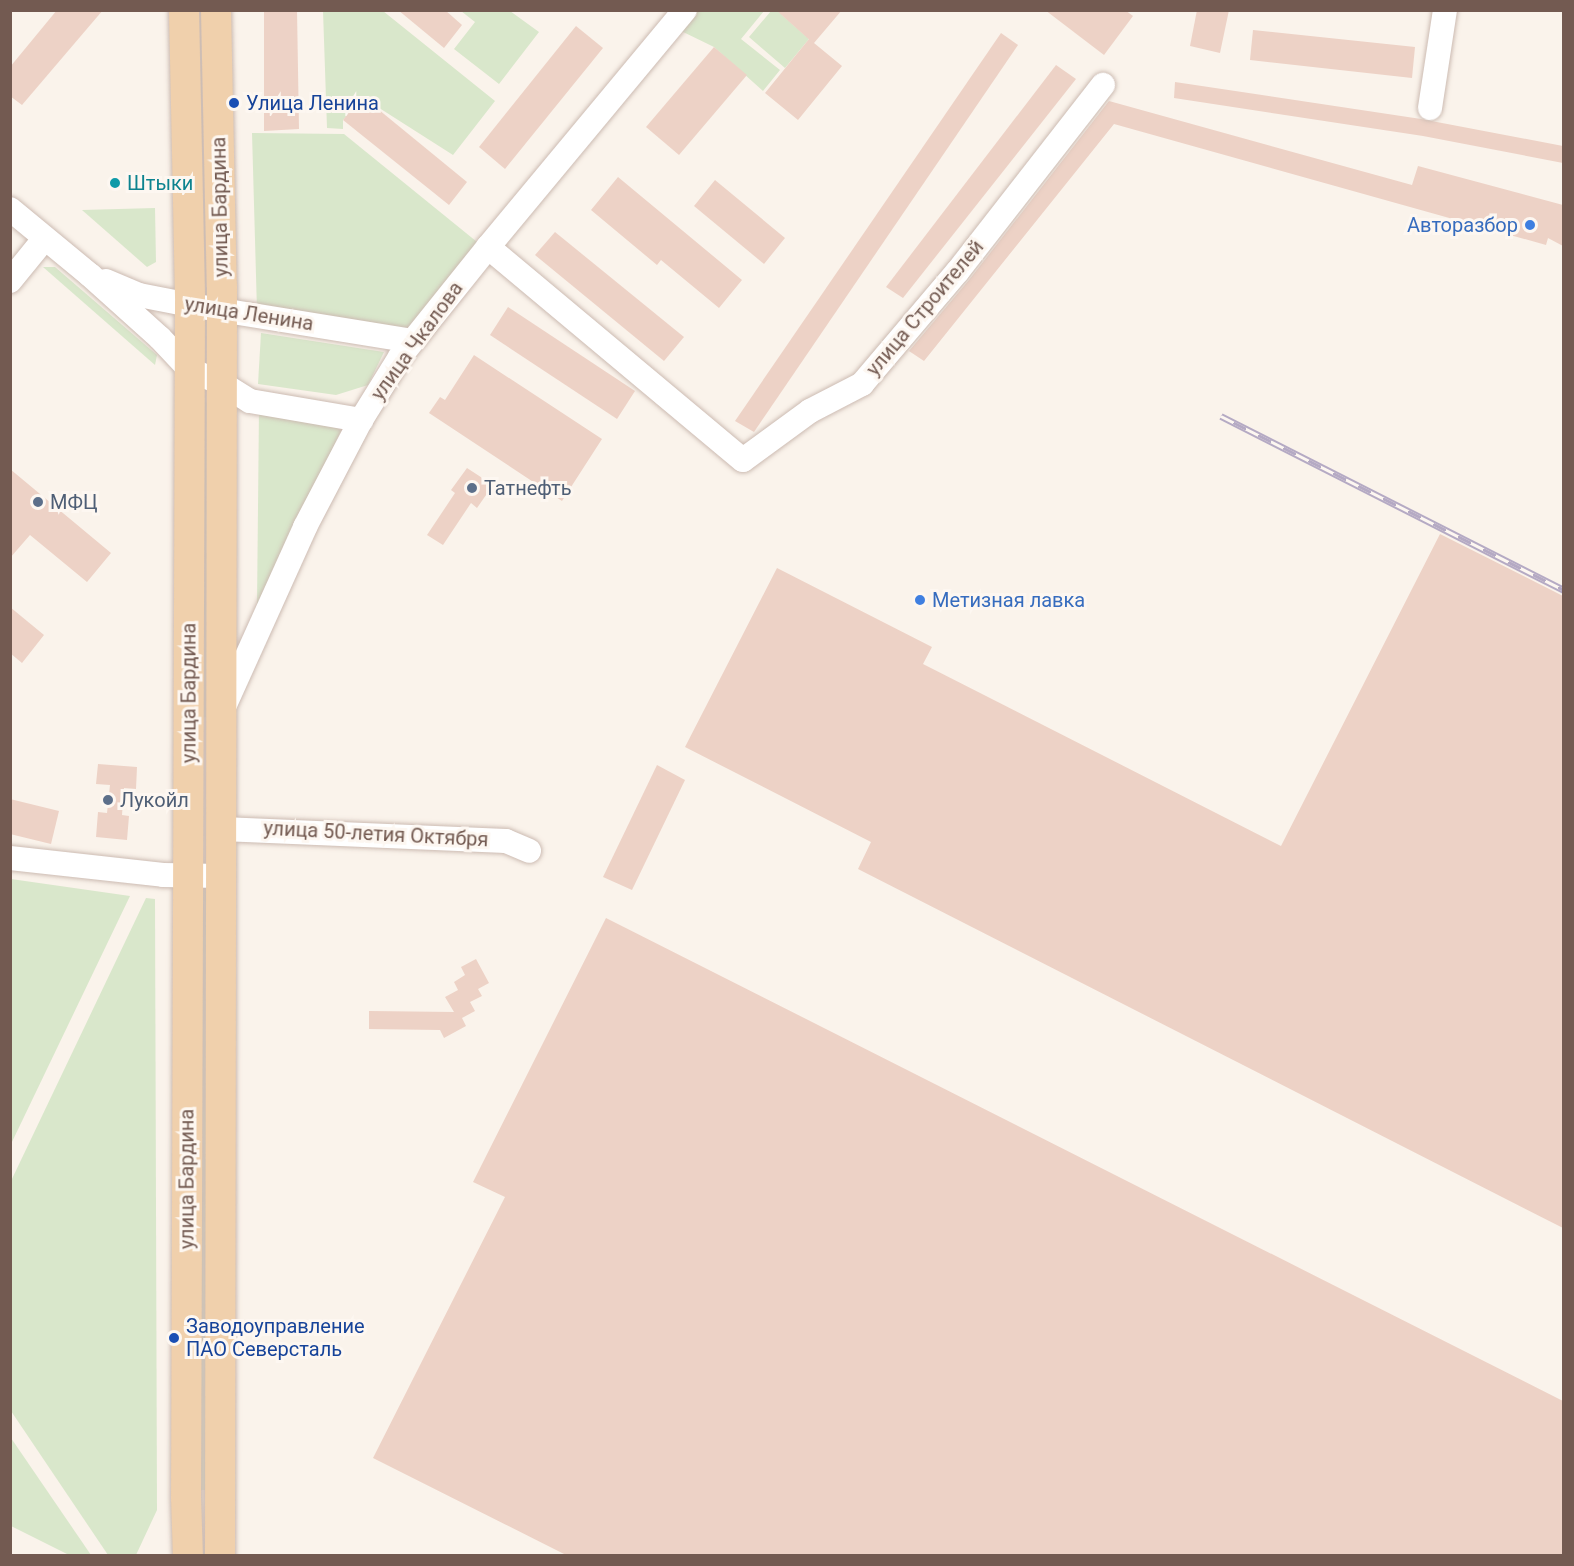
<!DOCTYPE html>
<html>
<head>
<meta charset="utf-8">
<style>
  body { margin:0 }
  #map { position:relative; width:1574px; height:1566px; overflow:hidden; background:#faf3eb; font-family:Roboto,sans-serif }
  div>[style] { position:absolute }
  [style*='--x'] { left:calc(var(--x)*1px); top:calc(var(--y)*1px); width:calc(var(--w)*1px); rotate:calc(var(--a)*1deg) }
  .green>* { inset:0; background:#d9e7cb }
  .building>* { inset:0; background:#edd2c6 }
  .roads { filter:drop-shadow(0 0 2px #ccbbb2) drop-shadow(0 0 2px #ccbbb2) }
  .minor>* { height:24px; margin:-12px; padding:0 12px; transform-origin:12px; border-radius:12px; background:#fff }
  .major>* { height:30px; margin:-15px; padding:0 15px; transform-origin:15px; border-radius:15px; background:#f0d0ac }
  .rail>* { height:7px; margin-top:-3.5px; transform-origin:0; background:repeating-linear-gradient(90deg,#fdf7f1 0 14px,#b5aac4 0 28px); box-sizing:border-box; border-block:2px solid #b5aac4 }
  .dots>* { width:16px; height:16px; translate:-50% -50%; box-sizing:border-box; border:3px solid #fdf7f1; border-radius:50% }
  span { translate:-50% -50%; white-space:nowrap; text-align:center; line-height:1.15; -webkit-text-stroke:6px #fdf7f1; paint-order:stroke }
  .transit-label { font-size:20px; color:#164399 }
  .left { translate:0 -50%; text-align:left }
  .culture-label { font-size:20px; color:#0d838f }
  .street-label { font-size:20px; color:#735a51 }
  .shop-label { font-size:20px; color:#366cbe }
  .right { translate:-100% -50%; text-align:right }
  .service-label { font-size:20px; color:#4e5e75 }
  .frame { position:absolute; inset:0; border:12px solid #735a51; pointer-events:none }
</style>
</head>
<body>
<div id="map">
  <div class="green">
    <div style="clip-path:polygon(785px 10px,782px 15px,809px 39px,785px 68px,749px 37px,771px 11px)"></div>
    <div style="clip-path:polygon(323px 11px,383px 11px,495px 101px,453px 155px,362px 97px,343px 120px,343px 129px,327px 128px)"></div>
    <div style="clip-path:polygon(461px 11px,510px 11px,539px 32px,499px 84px,454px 49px,475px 22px)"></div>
    <div style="clip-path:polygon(692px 11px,764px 11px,741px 39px,780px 70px,763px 91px,714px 47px,677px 29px)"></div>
    <div style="clip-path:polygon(252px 133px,344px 134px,482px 246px,409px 335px,257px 311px)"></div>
    <div style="clip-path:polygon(155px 208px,156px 262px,147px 267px,82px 210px)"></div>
    <div style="clip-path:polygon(43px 267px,55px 267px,157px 355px,155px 365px)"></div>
    <div style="clip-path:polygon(261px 333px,384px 352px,368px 385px,336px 395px,258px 384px)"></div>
    <div style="clip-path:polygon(197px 400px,211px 403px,208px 717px,196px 717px)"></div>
    <div style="clip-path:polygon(259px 408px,328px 417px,341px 431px,257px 606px)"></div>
    <div style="clip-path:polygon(11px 879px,130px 896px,11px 1144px,10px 879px)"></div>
    <div style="clip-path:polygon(195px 890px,208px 891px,213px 1490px,199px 1490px)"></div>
    <div style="clip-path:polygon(146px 898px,155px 899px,157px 1510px,136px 1555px,108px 1555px,11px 1411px,11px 1181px)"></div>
    <div style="clip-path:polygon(10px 1438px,11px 1438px,91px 1555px,69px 1555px,11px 1526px)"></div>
  </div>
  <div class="building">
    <div style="clip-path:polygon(57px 10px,103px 10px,22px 105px,10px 96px,10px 67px)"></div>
    <div style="clip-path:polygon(264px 10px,297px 10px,299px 129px,264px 131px)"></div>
    <div style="clip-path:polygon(398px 10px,445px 10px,462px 25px,444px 48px)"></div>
    <div style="clip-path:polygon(776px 10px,842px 10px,814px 43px,842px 66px,798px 120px,765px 93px,809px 39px,813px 43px)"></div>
    <div style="clip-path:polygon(1045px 10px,1125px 10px,1133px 16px,1104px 55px)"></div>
    <div style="clip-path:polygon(1197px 10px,1229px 10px,1220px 53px,1190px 46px)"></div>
    <div style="clip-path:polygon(576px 26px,603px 48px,505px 169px,479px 147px)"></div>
    <div style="clip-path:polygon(1253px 30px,1415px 47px,1412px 78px,1250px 60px)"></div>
    <div style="clip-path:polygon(1001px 33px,1018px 45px,754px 432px,735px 421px)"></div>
    <div style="clip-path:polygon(714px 47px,747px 75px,679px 155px,646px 127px)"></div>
    <div style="clip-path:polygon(1056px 65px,1076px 79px,903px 298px,886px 287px)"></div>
    <div style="clip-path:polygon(1175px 82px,1421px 119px,1563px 146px,1563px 163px,1423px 136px,1174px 98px)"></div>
    <div style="clip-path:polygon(362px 96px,467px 182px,449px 205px,343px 120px)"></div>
    <div style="clip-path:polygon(1109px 101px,1412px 185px,1418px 166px,1563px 205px,1563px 246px,1548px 238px,1546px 245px,1114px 124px,924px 361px,909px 351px,969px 280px)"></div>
    <div style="clip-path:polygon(618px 177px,742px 280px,719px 308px,661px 260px,657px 265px,591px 210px)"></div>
    <div style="clip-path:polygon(715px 180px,785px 238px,764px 264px,694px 206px)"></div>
    <div style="clip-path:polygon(555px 232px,684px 337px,664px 361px,535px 255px)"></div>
    <div style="clip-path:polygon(508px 307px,635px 391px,617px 419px,490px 335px)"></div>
    <div style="clip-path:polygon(474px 355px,602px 439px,562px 501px,429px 413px,440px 397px,445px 400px)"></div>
    <div style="clip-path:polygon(467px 468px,493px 485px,477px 508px,471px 503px,443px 545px,427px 535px,455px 493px,451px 490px)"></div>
    <div style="clip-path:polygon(10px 469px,111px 553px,87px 582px,30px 535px,10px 558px)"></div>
    <div style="clip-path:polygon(1440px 534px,1563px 596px,1563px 1228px,858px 869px,871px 842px,685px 747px,777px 568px,932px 647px,923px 664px,1281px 846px)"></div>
    <div style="clip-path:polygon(10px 607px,44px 635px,22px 663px,10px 653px)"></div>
    <div style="clip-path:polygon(98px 764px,137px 767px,136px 789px,124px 788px,122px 815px,129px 816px,127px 840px,96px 837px,98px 812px,107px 813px,110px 785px,96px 784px)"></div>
    <div style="clip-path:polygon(657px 765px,685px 780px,632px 890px,603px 877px)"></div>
    <div style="clip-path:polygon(10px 799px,59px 811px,51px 844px,10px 834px)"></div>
    <div style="clip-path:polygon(606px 918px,1563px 1401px,1563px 1556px,568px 1556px,373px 1458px,505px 1197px,473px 1182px)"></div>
    <div style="clip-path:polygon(476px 959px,489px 983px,478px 989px,482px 996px,470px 1002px,475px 1011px,462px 1018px,466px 1026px,444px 1038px,440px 1030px,369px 1029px,369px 1011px,454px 1012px,445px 997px,458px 990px,454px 982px,465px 975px,461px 967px)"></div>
  </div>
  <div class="roads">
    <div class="minor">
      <div style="--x:1430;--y:108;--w:99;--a:-81.3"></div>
      <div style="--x:10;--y:209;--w:104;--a:39.5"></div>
      <div style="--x:90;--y:275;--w:94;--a:42"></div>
      <div style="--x:160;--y:338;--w:42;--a:46.9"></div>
      <div style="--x:189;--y:369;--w:35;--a:24"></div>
      <div style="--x:221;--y:383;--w:34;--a:32"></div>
      <div style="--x:250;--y:401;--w:113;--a:9.7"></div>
      <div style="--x:488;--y:247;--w:332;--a:39.9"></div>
      <div style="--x:743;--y:460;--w:83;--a:-36.2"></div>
      <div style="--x:810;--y:411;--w:59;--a:-27.4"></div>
      <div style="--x:862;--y:384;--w:148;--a:-49.7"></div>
      <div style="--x:958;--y:271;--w:236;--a:-52.1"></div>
      <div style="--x:10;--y:281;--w:55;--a:-50.9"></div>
      <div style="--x:106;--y:281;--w:36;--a:23"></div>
      <div style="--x:139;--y:295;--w:52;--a:11.1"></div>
      <div style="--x:190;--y:305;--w:225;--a:9.2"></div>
      <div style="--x:223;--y:709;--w:200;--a:-65.7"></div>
      <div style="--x:305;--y:527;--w:121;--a:-62.4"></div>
      <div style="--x:361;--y:420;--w:74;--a:-58.2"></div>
      <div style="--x:400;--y:357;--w:141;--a:-51.3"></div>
      <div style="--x:488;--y:247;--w:308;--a:-50.3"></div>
      <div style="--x:222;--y:829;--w:284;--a:2.4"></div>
      <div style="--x:506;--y:841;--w:25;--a:23"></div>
      <div style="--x:10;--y:858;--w:154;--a:6.3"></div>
      <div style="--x:163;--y:875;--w:59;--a:1"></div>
    </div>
    <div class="major">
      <div style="--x:184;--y:10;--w:295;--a:88.8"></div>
      <div style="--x:190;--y:305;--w:1192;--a:90.19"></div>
      <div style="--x:186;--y:1497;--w:59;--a:88.1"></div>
      <div style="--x:216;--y:10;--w:276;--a:88.8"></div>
      <div style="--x:222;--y:286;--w:1270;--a:90.09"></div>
    </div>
  </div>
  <div class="rail">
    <div style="--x:1221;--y:416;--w:385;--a:26.9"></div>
  </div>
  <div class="dots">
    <div style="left:234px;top:103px;background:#1a4fb4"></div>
    <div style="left:115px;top:183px;background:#0f9aa8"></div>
    <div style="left:1530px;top:225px;background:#3f7fe0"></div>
    <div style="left:472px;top:488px;background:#5c6f8a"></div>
    <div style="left:38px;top:502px;background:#5c6f8a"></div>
    <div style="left:920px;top:600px;background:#3f7fe0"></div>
    <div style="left:108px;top:800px;background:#5c6f8a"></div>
    <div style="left:174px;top:1338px;background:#1a4fb4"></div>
  </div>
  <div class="transit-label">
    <span class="left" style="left:246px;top:103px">Улица Ленина</span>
    <span class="left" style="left:186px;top:1338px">Заводоуправление<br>ПАО Северсталь</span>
  </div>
  <div class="culture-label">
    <span class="left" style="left:127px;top:183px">Штыки</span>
  </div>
  <div class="street-label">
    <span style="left:220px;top:207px;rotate:-91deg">улица Бардина</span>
    <span style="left:925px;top:308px;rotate:-50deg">улица Строителей</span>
    <span style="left:249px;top:314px;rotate:9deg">улица Ленина</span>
    <span style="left:417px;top:341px;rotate:-54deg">улица Чкалова</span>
    <span style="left:189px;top:693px;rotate:-90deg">улица Бардина</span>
    <span style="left:376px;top:834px;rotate:3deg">улица 50-летия Октября</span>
    <span style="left:187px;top:1179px;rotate:-90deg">улица Бардина</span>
  </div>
  <div class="shop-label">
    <span class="right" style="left:1518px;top:225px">Авторазбор</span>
    <span class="left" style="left:932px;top:600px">Метизная лавка</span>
  </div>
  <div class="service-label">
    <span class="left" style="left:484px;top:488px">Татнефть</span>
    <span class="left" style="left:50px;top:502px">МФЦ</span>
    <span class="left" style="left:120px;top:800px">Лукойл</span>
  </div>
  <div class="frame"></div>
</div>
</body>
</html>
